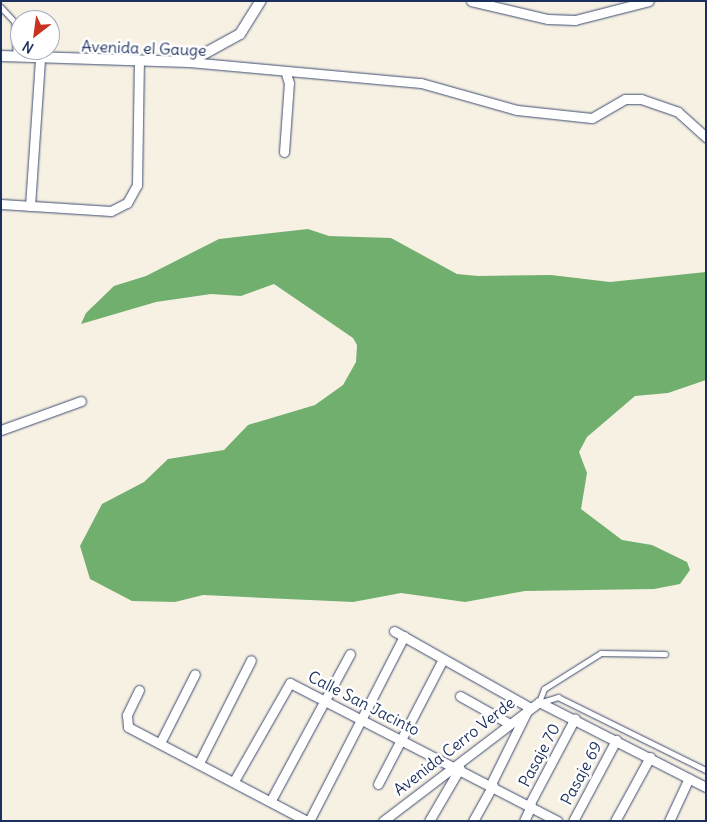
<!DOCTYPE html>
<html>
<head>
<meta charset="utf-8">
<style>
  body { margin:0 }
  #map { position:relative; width:707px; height:822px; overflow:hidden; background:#f7f1e3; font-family:Delius,sans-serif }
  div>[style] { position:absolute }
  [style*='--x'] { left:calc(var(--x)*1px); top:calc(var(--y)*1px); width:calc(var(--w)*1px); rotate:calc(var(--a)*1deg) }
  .forest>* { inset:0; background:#71af6f }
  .roads { filter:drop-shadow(0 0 1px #3c4c72) drop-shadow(0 0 1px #3c4c72) }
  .service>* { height:4.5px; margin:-2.25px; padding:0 2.25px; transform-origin:2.25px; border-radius:2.25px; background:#fff }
  .minor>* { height:9px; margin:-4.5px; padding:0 4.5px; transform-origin:4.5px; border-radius:4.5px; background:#fff }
  .tertiary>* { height:10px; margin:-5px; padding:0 5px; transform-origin:5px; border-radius:5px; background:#fff }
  span { translate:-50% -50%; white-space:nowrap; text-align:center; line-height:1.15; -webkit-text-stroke:5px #fff; paint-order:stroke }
  .street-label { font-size:16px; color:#1b2f5e }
  .frame { position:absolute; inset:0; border:2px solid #1b2f5e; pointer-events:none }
  .north { position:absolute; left:10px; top:10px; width:50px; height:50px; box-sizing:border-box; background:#fff; border:1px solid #a4acbf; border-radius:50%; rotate:210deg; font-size:14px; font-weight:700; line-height:20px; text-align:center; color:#1b2f5e }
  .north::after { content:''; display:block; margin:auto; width:18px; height:22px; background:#c8321e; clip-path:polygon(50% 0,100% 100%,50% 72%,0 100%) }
</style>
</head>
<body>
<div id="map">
  <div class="forest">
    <div style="clip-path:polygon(308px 229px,329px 236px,391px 238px,457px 274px,478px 276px,551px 275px,610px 282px,706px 272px,706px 380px,668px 393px,635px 396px,587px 437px,579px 452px,587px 473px,581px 509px,622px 540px,652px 545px,687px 562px,690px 570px,680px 584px,654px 589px,525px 591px,465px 602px,401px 593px,353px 602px,203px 595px,175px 602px,132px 601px,90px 579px,80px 546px,102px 504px,144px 482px,168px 459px,224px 450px,248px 425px,315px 405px,343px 385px,356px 362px,357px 345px,353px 338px,274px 284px,241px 296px,211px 294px,156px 302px,81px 324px,86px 313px,114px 286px,146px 276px,219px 239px)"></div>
  </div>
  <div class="roads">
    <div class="service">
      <div style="--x:1;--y:7;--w:21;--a:47"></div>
      <div style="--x:15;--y:22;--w:33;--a:88"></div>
      <div style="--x:539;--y:702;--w:14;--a:-69"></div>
      <div style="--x:544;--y:689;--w:67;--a:-32.3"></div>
      <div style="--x:601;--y:653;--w:64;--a:0.9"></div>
      <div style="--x:542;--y:702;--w:17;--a:-17"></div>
      <div style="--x:558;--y:697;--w:165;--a:26.3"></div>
    </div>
    <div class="minor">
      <div style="--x:471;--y:1;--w:79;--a:13.2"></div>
      <div style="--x:548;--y:19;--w:27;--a:2"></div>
      <div style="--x:575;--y:20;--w:76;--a:-14.4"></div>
      <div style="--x:189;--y:62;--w:233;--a:5.2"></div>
      <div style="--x:421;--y:83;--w:100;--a:15.7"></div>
      <div style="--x:517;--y:110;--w:75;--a:6.1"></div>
      <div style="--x:592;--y:118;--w:38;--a:-30"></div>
      <div style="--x:625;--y:99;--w:16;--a:0"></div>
      <div style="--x:641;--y:99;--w:39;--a:19"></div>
      <div style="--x:678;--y:112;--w:38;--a:42"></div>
      <div style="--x:284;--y:152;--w:69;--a:-85.9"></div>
      <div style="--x:289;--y:83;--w:9;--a:-108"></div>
      <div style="--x:1;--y:204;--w:110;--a:3.6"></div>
      <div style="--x:111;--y:211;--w:18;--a:-27"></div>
      <div style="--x:127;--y:203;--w:21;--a:-61"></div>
      <div style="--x:137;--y:185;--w:122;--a:-89.1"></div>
      <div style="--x:30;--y:206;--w:147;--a:-86.1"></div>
      <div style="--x:1;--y:430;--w:85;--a:-19.9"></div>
      <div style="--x:394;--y:631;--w:155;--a:29.4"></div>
      <div style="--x:529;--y:707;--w:86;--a:116.3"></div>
      <div style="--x:139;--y:690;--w:28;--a:116"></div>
      <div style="--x:127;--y:715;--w:12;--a:85"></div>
      <div style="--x:128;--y:727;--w:202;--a:27.7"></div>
      <div style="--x:460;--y:696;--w:57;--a:29.2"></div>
      <div style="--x:160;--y:743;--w:77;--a:-63.1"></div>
      <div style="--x:199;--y:763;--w:115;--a:-63.2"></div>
      <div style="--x:234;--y:781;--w:113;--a:-60.3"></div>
      <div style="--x:290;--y:683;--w:301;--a:27.3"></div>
      <div style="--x:378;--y:784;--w:141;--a:-62.5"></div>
      <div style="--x:271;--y:800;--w:166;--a:-61.6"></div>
      <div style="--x:529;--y:805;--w:98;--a:-62.1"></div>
      <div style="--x:309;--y:821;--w:208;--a:-62.8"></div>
      <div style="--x:383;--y:821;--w:196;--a:-37.3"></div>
      <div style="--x:539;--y:702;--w:187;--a:27"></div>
      <div style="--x:429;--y:821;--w:61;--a:-59.7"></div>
      <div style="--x:473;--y:821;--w:41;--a:-60.9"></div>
      <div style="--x:524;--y:821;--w:17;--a:-65"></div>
      <div style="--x:573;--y:821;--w:92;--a:-62"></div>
      <div style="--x:615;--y:821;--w:73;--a:-61.3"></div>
      <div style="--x:669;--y:821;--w:47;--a:-65.1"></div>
    </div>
    <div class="tertiary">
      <div style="--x:1;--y:56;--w:188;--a:1.8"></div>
      <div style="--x:189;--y:62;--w:58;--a:-28.8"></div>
      <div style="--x:240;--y:34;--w:39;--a:-58"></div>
    </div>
  </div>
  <div class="street-label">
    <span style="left:144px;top:48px;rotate:2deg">Avenida el Gauge</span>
    <span style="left:364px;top:703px;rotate:27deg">Calle San Jacinto</span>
    <span style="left:454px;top:746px;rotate:-38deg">Avenida Cerro Verde</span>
    <span style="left:539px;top:755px;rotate:-62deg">Pasaje 70</span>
    <span style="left:581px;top:773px;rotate:-62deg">Pasaje 69</span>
  </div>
  <div class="frame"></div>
  <div class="north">N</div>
</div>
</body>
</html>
